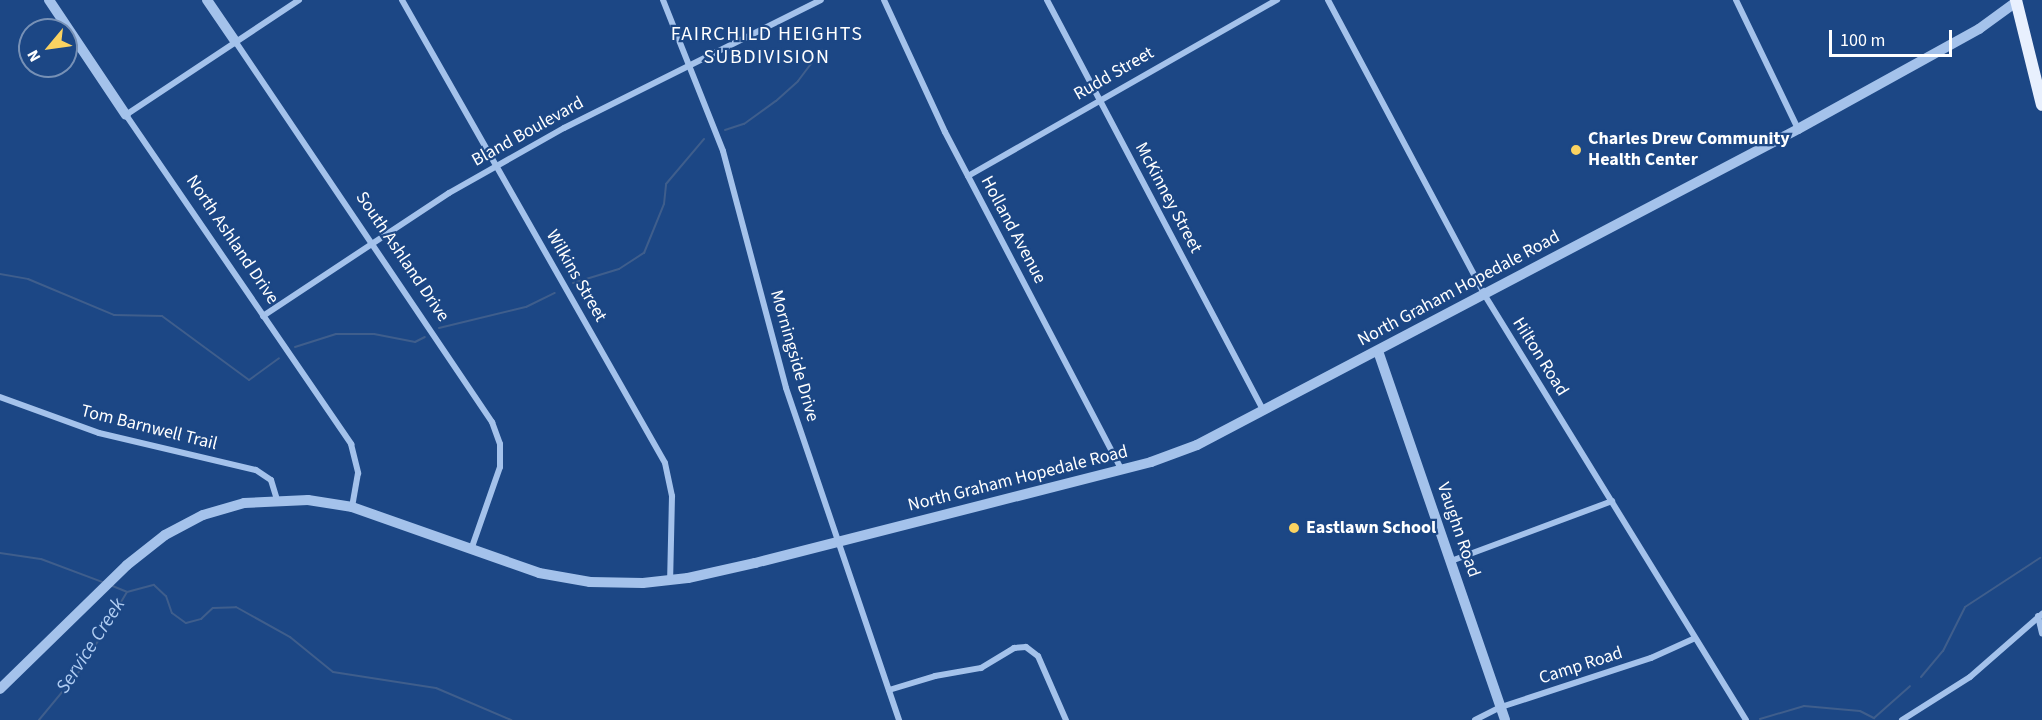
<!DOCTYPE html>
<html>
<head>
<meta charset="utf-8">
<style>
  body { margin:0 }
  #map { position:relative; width:2042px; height:720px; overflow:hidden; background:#1c4785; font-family:"Source Sans 3",sans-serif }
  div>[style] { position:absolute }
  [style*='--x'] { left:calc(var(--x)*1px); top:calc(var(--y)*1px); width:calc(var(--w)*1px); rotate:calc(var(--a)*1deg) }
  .stream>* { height:2px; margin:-1px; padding:0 1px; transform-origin:1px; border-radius:1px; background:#3f5e8c }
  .minor>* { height:6px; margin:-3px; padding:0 3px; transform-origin:3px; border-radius:3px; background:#a4c2eb }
  .tertiary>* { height:10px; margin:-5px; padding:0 5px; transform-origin:5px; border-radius:5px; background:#a4c2eb }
  .primary>* { height:12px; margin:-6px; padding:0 6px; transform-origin:6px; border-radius:6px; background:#e8f0fe }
  .dots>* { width:16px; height:16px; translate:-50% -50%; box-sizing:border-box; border:3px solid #1c4785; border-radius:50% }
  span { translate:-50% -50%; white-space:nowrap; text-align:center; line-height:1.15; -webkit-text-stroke:4.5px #1c4785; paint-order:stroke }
  .street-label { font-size:18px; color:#fff }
  .poi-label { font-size:18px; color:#fff; font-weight:700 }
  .left { translate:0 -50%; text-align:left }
  .neighbourhood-label { font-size:20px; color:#fff; letter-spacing:1.5px }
  .water-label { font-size:20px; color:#afccf2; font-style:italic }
  .north { position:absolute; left:18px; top:18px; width:60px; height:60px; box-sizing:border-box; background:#1c4785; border:2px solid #7791b6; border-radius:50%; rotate:241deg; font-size:16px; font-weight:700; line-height:24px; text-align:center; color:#fff }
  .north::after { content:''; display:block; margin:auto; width:21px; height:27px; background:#fbd361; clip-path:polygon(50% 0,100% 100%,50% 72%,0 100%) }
  .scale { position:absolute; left:1829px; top:30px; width:123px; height:27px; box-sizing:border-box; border:3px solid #fff; border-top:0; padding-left:8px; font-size:18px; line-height:21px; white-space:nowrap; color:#fff; -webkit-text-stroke:4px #1c4785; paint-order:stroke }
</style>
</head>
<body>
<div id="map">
  <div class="stream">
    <div style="--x:725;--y:130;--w:20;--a:-18"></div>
    <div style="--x:744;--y:124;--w:39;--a:-36"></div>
    <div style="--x:776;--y:101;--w:30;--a:-42"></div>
    <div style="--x:798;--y:81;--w:39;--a:-53"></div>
    <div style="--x:0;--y:274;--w:28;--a:10"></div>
    <div style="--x:28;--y:279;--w:93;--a:22.7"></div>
    <div style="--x:114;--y:315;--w:48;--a:1.2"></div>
    <div style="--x:162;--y:316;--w:108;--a:36.3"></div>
    <div style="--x:249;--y:380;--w:37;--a:-36"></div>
    <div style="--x:573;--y:283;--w:48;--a:-16.9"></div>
    <div style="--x:619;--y:269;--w:30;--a:-33"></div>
    <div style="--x:644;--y:253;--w:53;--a:-67.8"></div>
    <div style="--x:664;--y:204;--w:20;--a:-84"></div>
    <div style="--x:666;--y:184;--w:59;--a:-49.8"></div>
    <div style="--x:439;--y:328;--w:89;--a:-13.6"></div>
    <div style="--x:526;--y:307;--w:32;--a:-26"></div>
    <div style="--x:295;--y:347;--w:43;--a:-17.6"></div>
    <div style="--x:336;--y:334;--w:38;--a:0"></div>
    <div style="--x:374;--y:334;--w:42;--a:11"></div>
    <div style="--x:415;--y:342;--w:11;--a:-27"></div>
    <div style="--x:0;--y:553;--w:41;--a:8.3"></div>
    <div style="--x:41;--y:559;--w:68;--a:20.6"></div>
    <div style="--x:110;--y:585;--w:18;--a:22"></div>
    <div style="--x:127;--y:592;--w:28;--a:-15"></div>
    <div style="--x:154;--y:585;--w:16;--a:43"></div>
    <div style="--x:166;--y:596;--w:18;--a:71"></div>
    <div style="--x:172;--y:613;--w:17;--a:36"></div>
    <div style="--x:186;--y:623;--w:16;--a:-15"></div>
    <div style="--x:201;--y:619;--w:16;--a:-43"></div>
    <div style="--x:213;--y:608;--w:23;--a:-2"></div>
    <div style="--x:236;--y:607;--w:62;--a:29.1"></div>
    <div style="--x:290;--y:637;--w:55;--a:39.1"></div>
    <div style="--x:333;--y:672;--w:104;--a:8.8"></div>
    <div style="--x:436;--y:688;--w:82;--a:23.1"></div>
    <div style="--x:1921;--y:677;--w:34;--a:-50"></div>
    <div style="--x:1943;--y:651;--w:49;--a:-63.4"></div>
    <div style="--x:1965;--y:607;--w:90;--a:-33.2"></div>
    <div style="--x:1760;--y:719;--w:46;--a:-16.5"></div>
    <div style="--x:1804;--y:706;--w:56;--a:5.1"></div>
    <div style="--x:1860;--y:711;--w:16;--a:27"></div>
    <div style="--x:1874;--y:718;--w:48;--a:-41.6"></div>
    <div style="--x:39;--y:720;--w:67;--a:-50.4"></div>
    <div style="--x:82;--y:668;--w:88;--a:-59.4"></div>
  </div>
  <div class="minor">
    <div style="--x:299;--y:0;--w:208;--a:146.4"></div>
    <div style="--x:126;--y:115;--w:399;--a:55.6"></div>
    <div style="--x:351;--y:444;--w:30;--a:76"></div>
    <div style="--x:358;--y:473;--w:35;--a:100"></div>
    <div style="--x:402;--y:0;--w:532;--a:60.4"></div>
    <div style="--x:665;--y:463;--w:34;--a:78"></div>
    <div style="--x:672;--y:496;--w:85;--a:91.3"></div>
    <div style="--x:663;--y:0;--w:162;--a:68.3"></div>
    <div style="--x:723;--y:151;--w:245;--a:75.1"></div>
    <div style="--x:786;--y:388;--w:351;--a:71.2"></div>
    <div style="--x:884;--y:0;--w:145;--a:65.2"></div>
    <div style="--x:945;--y:132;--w:382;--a:62.4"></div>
    <div style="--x:1047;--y:0;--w:463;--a:62.2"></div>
    <div style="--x:1328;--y:0;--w:333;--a:62"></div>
    <div style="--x:1484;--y:294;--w:500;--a:58.41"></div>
    <div style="--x:1736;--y:0;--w:143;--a:64.3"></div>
    <div style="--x:235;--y:41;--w:460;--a:56"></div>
    <div style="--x:492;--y:422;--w:23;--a:70"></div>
    <div style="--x:500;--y:444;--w:23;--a:90"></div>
    <div style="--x:500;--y:467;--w:88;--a:109.3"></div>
    <div style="--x:968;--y:176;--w:356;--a:-29.7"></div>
    <div style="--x:263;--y:316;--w:223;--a:-33.5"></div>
    <div style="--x:449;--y:193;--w:132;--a:-29.5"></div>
    <div style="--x:564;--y:128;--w:287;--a:-26.5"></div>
    <div style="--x:0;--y:397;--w:105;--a:20"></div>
    <div style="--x:99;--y:433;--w:161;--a:13.3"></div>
    <div style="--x:256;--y:470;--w:18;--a:34"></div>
    <div style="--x:271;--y:480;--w:21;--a:73"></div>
    <div style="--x:1451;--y:561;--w:172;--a:-20.4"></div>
    <div style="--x:2038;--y:616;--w:18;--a:77"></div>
    <div style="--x:889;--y:690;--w:48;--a:-16.9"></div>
    <div style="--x:935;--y:676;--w:47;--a:-9.9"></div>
    <div style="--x:981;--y:668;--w:39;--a:-31"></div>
    <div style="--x:1014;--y:648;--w:12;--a:-5"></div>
    <div style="--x:1026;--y:647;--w:15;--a:37"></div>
    <div style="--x:1038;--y:656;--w:70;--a:66.4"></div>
    <div style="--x:1475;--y:720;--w:29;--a:-27"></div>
    <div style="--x:1501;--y:707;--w:158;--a:-18.1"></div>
    <div style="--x:1651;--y:658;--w:48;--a:-24.4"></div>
    <div style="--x:1902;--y:720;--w:80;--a:-32.3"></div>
    <div style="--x:1970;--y:677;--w:96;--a:-41.2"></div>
  </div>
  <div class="tertiary">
    <div style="--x:49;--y:0;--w:138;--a:56.2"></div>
    <div style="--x:207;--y:0;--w:50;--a:55.7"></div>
    <div style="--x:1378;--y:351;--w:390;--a:71"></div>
    <div style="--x:0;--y:689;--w:177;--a:-44.3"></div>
    <div style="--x:127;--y:565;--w:48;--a:-38.3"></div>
    <div style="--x:165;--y:535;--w:43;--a:-27.8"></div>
    <div style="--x:203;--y:515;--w:43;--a:-16.3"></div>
    <div style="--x:244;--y:503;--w:64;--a:-2.7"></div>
    <div style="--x:308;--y:500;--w:45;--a:9"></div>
    <div style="--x:352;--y:507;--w:198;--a:19.4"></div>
    <div style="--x:539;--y:573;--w:52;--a:10"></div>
    <div style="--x:590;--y:582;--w:53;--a:1.1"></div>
    <div style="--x:643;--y:583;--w:45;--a:-6.3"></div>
    <div style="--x:688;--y:578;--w:69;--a:-12.6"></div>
    <div style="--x:755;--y:563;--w:409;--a:-14.3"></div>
    <div style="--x:1151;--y:462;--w:49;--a:-20.3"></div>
    <div style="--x:1197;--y:445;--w:679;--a:-27.73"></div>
    <div style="--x:1798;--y:129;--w:207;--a:-28.9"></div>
    <div style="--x:1979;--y:29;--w:46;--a:-36.1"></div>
  </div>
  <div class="primary">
    <div style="--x:2016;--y:0;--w:108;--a:76.1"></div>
  </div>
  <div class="dots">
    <div style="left:1576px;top:150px;background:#fbd361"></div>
    <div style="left:1294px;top:528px;background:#fbd361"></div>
  </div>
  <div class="street-label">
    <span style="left:1114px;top:74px;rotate:-30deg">Rudd Street</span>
    <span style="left:528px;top:132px;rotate:-29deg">Bland Boulevard</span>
    <span style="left:1168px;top:198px;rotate:62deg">McKinney Street</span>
    <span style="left:1013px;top:230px;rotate:62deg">Holland Avenue</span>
    <span style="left:232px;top:240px;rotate:56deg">North Ashland Drive</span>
    <span style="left:402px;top:257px;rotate:56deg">South Ashland Drive</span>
    <span style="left:576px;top:276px;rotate:60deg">Wilkins Street</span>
    <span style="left:1459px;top:289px;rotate:-28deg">North Graham Hopedale Road</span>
    <span style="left:794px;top:356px;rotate:74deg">Morningside Drive</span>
    <span style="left:1540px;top:357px;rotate:58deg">Hilton Road</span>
    <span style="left:149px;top:428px;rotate:14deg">Tom Barnwell Trail</span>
    <span style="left:1018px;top:479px;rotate:-14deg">North Graham Hopedale Road</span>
    <span style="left:1458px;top:530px;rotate:71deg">Vaughn Road</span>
    <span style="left:1581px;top:666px;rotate:-18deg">Camp Road</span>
  </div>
  <div class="poi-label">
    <span class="left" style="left:1588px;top:150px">Charles Drew Community<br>Health Center</span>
    <span class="left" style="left:1306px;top:528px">Eastlawn School</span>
  </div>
  <div class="neighbourhood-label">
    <span style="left:767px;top:46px">FAIRCHILD HEIGHTS<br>SUBDIVISION</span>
  </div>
  <div class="water-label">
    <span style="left:91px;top:646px;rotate:-57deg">Service Creek</span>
  </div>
  <div class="north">N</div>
  <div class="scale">100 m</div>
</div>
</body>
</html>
